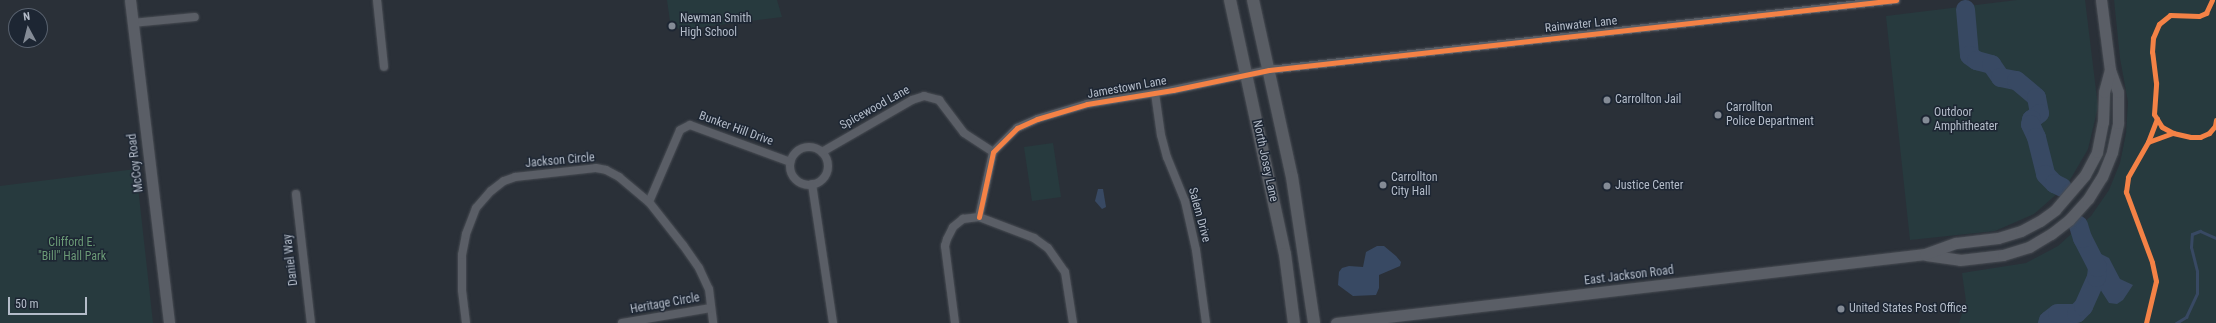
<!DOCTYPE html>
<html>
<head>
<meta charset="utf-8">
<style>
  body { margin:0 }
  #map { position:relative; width:2216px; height:323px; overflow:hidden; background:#2a3038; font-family:"Roboto Condensed",sans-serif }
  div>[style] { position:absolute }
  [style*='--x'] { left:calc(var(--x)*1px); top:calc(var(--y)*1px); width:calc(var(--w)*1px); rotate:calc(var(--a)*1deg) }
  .green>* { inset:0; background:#273a3e }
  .water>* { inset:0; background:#384963 }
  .stream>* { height:3px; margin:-1.5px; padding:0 1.5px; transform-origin:1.5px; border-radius:1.5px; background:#384963 }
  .river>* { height:19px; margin:-9.5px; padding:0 9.5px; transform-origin:9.5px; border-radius:9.5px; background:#384963 }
  .roads { filter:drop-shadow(0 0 1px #484c53) drop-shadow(0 0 1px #484c53) }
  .minor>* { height:8px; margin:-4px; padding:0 4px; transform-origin:4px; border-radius:4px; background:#5a5e66 }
  .minor>.ring { margin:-4px; padding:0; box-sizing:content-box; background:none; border:8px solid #5a5e66; border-radius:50% }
  .tertiary>* { height:11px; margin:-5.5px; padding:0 5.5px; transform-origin:5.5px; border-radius:5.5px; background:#5a5e66 }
  .secondary>* { height:12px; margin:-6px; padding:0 6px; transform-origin:6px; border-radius:6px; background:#595d64 }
  .cycleway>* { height:5px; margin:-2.5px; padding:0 2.5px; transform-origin:2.5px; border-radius:2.5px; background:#f48246 }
  .dots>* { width:11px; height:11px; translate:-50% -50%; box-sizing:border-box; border:2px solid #1d2633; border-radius:50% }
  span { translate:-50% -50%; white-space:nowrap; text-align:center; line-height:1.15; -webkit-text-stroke:3px #1d2633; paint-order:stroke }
  .poi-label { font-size:12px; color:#b4bcc9 }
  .left { translate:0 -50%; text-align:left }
  .street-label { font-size:12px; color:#b4bcc9 }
  .park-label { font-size:12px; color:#6b9a76 }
  .north { position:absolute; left:8px; top:8px; width:40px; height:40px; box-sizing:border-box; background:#1d2633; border:1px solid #59626f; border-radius:50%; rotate:353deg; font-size:11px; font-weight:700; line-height:16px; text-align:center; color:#b4bcc9 }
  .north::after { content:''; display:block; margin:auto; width:14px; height:18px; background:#848b96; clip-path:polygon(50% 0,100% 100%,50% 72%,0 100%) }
  .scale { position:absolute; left:8px; top:297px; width:79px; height:18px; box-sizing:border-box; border:2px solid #b4bcc9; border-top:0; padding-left:5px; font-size:12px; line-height:14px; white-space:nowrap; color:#b4bcc9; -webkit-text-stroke:3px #1d2633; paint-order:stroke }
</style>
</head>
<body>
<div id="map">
  <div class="green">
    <div style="clip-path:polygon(667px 0,777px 0,782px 17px,680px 30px,670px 21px)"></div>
    <div style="clip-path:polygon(2017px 0,2085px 0,2098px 107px,2088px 149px,2067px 185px,2034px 214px,1995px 231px,1910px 240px,1886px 16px)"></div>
    <div style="clip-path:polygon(2114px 0,2216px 0,2216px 323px,1959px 323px,1966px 301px,1962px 273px,2026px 263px,2058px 246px,2091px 216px,2109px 190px,2120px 163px,2126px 133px,2128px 102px,2120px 58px)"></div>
    <div style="clip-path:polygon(1053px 143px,1061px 197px,1032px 201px,1024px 147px)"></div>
    <div style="clip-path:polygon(136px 169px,153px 323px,0 323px,0 186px)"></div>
  </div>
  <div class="water">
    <div style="clip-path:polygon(1098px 189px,1103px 189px,1106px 207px,1102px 209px,1095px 201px)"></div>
    <div style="clip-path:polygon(2091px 241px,2099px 253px,2109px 258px,2120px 279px,2133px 285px,2123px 300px,2117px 304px,2109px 303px,2100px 289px,2094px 292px,2090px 300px,2084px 298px,2083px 295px,2094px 273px,2090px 258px,2082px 243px)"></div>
    <div style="clip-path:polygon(1377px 246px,1384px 246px,1396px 256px,1401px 262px,1400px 266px,1379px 275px,1379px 288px,1376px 295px,1353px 296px,1338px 285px,1339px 272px,1342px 268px,1349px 266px,1363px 267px,1366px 252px)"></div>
  </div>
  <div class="stream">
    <div style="--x:2057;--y:313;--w:18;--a:34"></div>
    <div style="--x:2176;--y:323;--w:12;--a:-31"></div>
    <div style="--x:2186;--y:317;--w:26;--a:-65"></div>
    <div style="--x:2197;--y:293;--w:22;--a:-90"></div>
    <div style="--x:2197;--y:271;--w:25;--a:-104"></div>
    <div style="--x:2191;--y:247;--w:13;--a:-86"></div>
    <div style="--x:2192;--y:234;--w:9;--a:-21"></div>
    <div style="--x:2200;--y:231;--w:17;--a:24"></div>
  </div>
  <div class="river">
    <div style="--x:1965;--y:9;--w:46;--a:85"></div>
    <div style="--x:1969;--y:55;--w:9;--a:36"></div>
    <div style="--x:1976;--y:60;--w:16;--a:15"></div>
    <div style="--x:1991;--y:64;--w:16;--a:55"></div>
    <div style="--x:2000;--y:77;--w:16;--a:11"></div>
    <div style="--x:2016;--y:80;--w:26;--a:40"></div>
    <div style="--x:2036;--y:97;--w:16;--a:79"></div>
    <div style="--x:2039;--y:113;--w:10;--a:143"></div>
    <div style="--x:2031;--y:119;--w:5;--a:101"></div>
    <div style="--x:2030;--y:124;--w:14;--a:65"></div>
    <div style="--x:2036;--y:137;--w:38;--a:76"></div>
    <div style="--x:2045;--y:174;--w:13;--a:45"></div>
    <div style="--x:2054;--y:183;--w:9;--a:27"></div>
    <div style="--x:2047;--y:323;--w:3;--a:-72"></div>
    <div style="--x:2048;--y:320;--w:11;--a:-38"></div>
    <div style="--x:2057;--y:313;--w:19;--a:0"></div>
    <div style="--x:2076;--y:313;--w:10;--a:-45"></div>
    <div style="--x:2083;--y:306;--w:32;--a:-66"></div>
    <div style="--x:2096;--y:277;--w:10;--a:-84"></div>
    <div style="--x:2097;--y:267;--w:33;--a:-117"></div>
    <div style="--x:2082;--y:238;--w:14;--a:-107"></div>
  </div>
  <div class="roads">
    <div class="minor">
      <div style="--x:377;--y:0;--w:67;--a:84"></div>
      <div style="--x:132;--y:23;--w:63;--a:-5.4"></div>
      <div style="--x:1155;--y:93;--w:42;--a:81.9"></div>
      <div style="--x:1161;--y:135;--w:23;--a:75"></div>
      <div style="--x:1167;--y:157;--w:48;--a:67.8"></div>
      <div style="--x:1185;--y:201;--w:50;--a:77.3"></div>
      <div style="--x:1196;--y:250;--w:74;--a:82.2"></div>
      <div class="ring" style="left:790px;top:147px;width:30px;height:30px"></div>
      <div style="--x:822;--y:152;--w:104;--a:-30"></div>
      <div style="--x:912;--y:100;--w:13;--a:-18"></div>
      <div style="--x:924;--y:96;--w:16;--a:15"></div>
      <div style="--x:939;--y:100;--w:41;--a:52.9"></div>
      <div style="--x:964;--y:133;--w:35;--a:33"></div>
      <div style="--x:812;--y:184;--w:141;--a:81.4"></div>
      <div style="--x:296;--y:194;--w:130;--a:83.4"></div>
      <div style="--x:649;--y:202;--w:78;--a:-66.7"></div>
      <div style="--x:680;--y:130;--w:11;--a:-27"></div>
      <div style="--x:690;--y:125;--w:107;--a:20.3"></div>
      <div style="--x:979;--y:217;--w:66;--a:-77.8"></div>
      <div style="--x:993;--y:152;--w:34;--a:-45"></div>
      <div style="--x:1017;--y:128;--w:22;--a:-24"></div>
      <div style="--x:1037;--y:119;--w:52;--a:-16.7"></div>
      <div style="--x:1087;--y:104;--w:87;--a:-9.2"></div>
      <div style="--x:1173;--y:90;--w:98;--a:-11.8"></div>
      <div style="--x:1269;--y:70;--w:631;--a:-6.37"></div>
      <div style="--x:466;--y:323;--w:33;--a:-97"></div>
      <div style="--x:462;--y:290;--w:35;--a:-90"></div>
      <div style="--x:462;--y:255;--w:21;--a:-79"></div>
      <div style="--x:466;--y:234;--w:28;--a:-69"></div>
      <div style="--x:476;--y:208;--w:23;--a:-49"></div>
      <div style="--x:491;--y:191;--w:16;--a:-38"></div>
      <div style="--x:504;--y:181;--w:12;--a:-20"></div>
      <div style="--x:515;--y:177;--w:81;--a:-6.3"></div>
      <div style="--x:596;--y:168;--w:10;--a:11"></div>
      <div style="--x:606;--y:170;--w:15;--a:28"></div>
      <div style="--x:619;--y:177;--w:39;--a:40"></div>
      <div style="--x:649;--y:202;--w:55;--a:51.7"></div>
      <div style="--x:683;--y:245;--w:28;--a:55"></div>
      <div style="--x:699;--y:268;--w:23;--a:65"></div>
      <div style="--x:709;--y:289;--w:34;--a:83"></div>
      <div style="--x:622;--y:323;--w:90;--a:-9.6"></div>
      <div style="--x:955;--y:323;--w:78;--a:-97.4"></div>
      <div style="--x:945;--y:246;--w:7;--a:-74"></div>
      <div style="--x:947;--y:239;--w:13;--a:-63"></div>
      <div style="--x:953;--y:227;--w:13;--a:-39"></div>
      <div style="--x:963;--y:219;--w:16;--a:-7"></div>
      <div style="--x:979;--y:217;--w:59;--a:20.9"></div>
      <div style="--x:1034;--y:238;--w:17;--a:36"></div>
      <div style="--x:1048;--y:248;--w:29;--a:55"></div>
      <div style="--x:1065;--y:272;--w:52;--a:81.1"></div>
    </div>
    <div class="tertiary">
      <div style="--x:130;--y:0;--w:325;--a:83.1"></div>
      <div style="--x:1926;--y:255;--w:34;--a:8"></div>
      <div style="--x:1960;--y:260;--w:43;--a:-6.6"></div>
      <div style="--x:2003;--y:255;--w:27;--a:-17"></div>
      <div style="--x:2029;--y:247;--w:26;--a:-31"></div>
      <div style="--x:2051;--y:234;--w:23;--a:-38"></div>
      <div style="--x:2069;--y:220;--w:28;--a:-48"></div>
      <div style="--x:2088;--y:199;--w:26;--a:-58"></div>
      <div style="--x:2102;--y:177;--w:27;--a:-68"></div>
      <div style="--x:2112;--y:152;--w:30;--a:-78"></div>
      <div style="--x:2118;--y:123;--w:31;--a:-90"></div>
      <div style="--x:2118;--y:92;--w:23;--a:-110"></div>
      <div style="--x:2110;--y:70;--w:71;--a:-97.3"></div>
      <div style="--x:1336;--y:323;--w:593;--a:-6.68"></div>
      <div style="--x:1925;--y:254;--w:33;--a:-20"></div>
      <div style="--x:1956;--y:243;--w:42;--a:-6.8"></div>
      <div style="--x:1998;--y:238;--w:24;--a:-17"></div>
      <div style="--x:2021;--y:231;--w:21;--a:-28"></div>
      <div style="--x:2040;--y:221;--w:19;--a:-36"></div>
      <div style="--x:2055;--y:210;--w:46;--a:-49.4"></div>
      <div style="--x:2085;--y:175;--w:26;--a:-62"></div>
      <div style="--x:2097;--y:152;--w:31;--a:-79"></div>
      <div style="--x:2103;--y:122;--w:30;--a:-88"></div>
      <div style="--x:2104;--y:92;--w:23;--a:-75"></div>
    </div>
    <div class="secondary">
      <div style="--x:1230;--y:0;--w:260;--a:77.8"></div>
      <div style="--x:1285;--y:254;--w:70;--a:82.6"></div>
      <div style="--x:1253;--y:0;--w:181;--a:77.6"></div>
      <div style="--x:1292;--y:177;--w:148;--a:81.4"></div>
    </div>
  </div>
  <div class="cycleway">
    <div style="--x:2173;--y:133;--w:13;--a:-151"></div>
    <div style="--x:2162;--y:127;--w:15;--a:-122"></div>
    <div style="--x:2154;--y:114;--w:31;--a:-86"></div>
    <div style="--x:2156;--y:83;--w:31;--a:-97"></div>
    <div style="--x:2152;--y:52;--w:14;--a:-86"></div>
    <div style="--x:2153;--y:38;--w:15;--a:-67"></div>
    <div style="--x:2159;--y:24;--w:14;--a:-39"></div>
    <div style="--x:2170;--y:15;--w:29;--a:2"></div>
    <div style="--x:2199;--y:16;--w:8;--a:-23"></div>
    <div style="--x:2206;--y:13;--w:14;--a:-65"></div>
    <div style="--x:2148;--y:142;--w:27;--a:-20"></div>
    <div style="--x:2173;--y:133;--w:18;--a:13"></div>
    <div style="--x:2191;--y:137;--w:9;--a:0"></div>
    <div style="--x:2200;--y:137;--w:10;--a:-24"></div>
    <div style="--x:2209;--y:133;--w:9;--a:-49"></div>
    <div style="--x:2215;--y:126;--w:6;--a:-81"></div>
    <div style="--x:979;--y:217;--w:66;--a:-77.8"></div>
    <div style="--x:993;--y:152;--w:34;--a:-45"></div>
    <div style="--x:1017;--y:128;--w:22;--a:-24"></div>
    <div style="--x:1037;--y:119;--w:52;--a:-16.7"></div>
    <div style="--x:1087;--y:104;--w:87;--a:-9.2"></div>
    <div style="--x:1173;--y:90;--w:98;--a:-11.8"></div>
    <div style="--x:1269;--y:70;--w:631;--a:-6.37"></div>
    <div style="--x:2146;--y:323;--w:43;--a:-76.6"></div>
    <div style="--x:2156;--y:281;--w:19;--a:-102"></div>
    <div style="--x:2152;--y:262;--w:75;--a:-110.4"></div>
    <div style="--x:2126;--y:192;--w:15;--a:-82"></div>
    <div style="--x:2128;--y:177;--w:40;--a:-60.3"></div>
    <div style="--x:2148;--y:142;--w:25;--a:-69"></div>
  </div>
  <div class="dots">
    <div style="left:672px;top:26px;background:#848b96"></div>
    <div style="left:1607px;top:100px;background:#848b96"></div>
    <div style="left:1718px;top:115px;background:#848b96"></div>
    <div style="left:1926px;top:120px;background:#848b96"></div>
    <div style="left:1383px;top:185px;background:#848b96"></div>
    <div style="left:1607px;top:186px;background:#848b96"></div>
    <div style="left:1841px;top:309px;background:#848b96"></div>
  </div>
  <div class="poi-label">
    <span class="left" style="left:680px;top:26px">Newman Smith<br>High School</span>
    <span class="left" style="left:1615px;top:100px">Carrollton Jail</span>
    <span class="left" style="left:1726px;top:115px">Carrollton<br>Police Department</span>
    <span class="left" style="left:1934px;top:120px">Outdoor<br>Amphitheater</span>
    <span class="left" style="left:1391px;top:185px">Carrollton<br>City Hall</span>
    <span class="left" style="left:1615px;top:186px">Justice Center</span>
    <span class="left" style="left:1849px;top:309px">United States Post Office</span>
  </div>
  <div class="street-label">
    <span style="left:1581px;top:25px;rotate:-6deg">Rainwater Lane</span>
    <span style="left:1127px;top:88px;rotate:-10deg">Jamestown Lane</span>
    <span style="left:875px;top:108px;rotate:-29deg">Spicewood Lane</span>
    <span style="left:736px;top:129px;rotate:20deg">Bunker Hill Drive</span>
    <span style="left:560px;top:161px;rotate:-5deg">Jackson Circle</span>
    <span style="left:1265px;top:161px;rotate:78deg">North Josey Lane</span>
    <span style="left:136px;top:163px;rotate:-97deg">McCoy Road</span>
    <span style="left:1199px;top:215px;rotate:75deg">Salem Drive</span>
    <span style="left:291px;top:260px;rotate:-97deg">Daniel Way</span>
    <span style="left:1629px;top:276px;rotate:-7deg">East Jackson Road</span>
    <span style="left:665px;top:304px;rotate:-10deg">Heritage Circle</span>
  </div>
  <div class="park-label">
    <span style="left:72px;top:250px">Clifford E.<br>"Bill" Hall Park</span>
  </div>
  <div class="north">N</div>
  <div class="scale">50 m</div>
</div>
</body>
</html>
